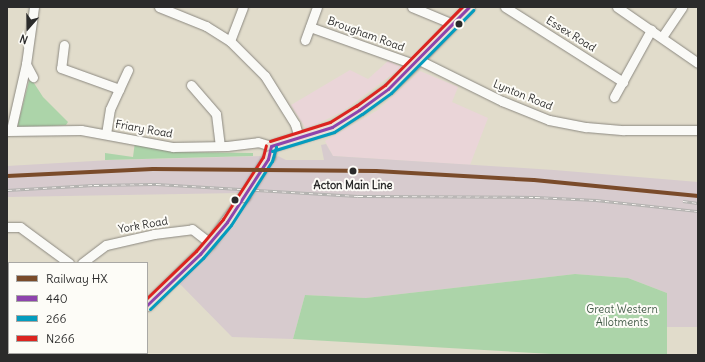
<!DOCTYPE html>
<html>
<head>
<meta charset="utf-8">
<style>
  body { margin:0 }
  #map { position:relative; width:705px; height:362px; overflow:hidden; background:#e1dccb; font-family:Delius,sans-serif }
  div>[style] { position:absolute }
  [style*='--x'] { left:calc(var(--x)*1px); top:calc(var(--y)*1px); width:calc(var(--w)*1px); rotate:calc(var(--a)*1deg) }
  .built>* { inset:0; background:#ead5d8 }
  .industrial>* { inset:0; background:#d7cbce }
  .green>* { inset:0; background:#acd4a9 }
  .roads { filter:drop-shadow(0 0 1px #8c8981) drop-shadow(0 0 1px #8c8981) }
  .minor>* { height:9px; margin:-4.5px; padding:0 4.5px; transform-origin:4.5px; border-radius:4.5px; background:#fafaf7 }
  .major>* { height:11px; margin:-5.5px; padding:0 5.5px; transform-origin:5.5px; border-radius:5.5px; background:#eae2d7 }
  .rail>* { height:3px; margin-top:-1.5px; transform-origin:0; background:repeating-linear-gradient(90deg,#fdfcf7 0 4.5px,#b2b2af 0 9px); box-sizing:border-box; border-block:1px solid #b2b2af }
  .bridges { filter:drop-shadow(0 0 1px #8c8981) drop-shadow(0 0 1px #8c8981) }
  .major-bridge>* { height:11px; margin:-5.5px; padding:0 5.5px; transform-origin:5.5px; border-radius:5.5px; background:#eae2d7 }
  .bus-1>* { height:3px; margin:-1.5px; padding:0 1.5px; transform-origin:1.5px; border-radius:1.5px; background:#8e44ad }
  .bus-2>* { height:3px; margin:-1.5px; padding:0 1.5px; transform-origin:1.5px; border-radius:1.5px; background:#049cbe }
  .bus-3>* { height:3px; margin:-1.5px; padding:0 1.5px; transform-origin:1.5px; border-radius:1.5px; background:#dc241f }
  .rail-1>* { height:4px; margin:-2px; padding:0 2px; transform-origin:2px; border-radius:2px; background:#7a4b2a }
  .dots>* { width:11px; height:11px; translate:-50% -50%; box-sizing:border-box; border:2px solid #fdfcf7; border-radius:50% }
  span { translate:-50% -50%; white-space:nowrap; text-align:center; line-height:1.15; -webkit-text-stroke:4px #fdfcf7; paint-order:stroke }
  .street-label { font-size:11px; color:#2b2b2b }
  .stop-label { font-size:11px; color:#2b2b2b; font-weight:700 }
  .park-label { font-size:11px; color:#445c49 }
  .frame { position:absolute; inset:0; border:8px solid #2b2b2b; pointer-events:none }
  .legend { position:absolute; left:8px; top:262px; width:140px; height:92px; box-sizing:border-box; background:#fdfcf7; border:1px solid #a9a8a5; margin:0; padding:5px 7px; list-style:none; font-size:12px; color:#2b2b2b }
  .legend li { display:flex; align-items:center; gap:8px; height:20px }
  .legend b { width:20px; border:1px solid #a9a8a5 }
  .north { position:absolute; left:8px; top:8px; width:40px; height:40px; -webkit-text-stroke:3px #fdfcf7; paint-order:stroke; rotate:200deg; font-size:11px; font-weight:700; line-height:16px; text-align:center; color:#2b2b2b }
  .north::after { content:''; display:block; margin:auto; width:14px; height:18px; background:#2b2b2b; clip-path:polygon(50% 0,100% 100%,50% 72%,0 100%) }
</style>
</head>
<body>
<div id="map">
  <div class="built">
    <div style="clip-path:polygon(388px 61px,402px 67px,342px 112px,306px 129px,291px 105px,350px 70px,368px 79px)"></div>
    <div style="clip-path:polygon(420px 71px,458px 87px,452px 102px,488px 118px,470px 165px,333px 156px,325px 141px,378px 110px)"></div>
  </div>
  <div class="industrial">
    <div style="clip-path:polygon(326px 144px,333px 156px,554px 170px,698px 182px,698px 327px,667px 327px,667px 293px,628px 278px,575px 274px,366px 298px,305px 295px,293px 339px,232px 337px,179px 283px,215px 249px,278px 156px,286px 160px,324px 160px,321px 145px)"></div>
    <div style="clip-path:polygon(264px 156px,239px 193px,7px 197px,7px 166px,111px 160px)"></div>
  </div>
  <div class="green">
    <div style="clip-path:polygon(32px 80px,43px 97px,68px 122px,66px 125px,19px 128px,18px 124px,29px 81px)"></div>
    <div style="clip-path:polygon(135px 142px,175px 152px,253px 153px,253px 156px,105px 160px,105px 153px,133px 157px)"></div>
    <div style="clip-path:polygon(575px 274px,628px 278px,667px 293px,667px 355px,569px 355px,293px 339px,305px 295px,366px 298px)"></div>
  </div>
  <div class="roads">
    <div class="minor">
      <div style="--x:159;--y:7;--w:51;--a:22"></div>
      <div style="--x:206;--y:26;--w:28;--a:32"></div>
      <div style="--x:230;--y:41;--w:49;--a:45"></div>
      <div style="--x:265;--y:76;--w:57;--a:58"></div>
      <div style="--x:295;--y:124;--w:15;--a:74"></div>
      <div style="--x:412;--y:7;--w:44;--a:22.5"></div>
      <div style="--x:505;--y:7;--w:140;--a:32.4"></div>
      <div style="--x:617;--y:7;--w:98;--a:34.7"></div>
      <div style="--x:310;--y:27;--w:110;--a:19.6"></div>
      <div style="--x:662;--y:37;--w:36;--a:-56"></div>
      <div style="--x:305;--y:40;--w:35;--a:-70"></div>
      <div style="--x:230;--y:41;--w:36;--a:-69"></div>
      <div style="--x:64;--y:45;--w:23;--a:97"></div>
      <div style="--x:61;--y:68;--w:62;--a:19.9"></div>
      <div style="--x:419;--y:60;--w:93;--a:26.3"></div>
      <div style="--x:502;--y:101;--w:51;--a:22"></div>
      <div style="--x:549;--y:120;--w:38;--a:11"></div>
      <div style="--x:586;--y:127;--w:38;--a:5"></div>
      <div style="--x:624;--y:130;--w:74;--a:0"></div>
      <div style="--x:26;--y:64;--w:15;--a:62"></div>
      <div style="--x:191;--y:85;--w:38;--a:49"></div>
      <div style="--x:216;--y:114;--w:32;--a:83"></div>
      <div style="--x:614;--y:97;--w:77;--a:-61.1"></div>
      <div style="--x:11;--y:130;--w:68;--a:-77.2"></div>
      <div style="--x:26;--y:64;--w:58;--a:-82"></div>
      <div style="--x:7;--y:131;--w:74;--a:-0.8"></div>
      <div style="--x:81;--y:130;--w:94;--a:10.5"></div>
      <div style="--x:173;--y:147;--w:54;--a:-1.1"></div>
      <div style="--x:227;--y:146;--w:31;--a:-7"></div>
      <div style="--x:258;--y:142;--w:14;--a:17"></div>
      <div style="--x:106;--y:134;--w:25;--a:-81"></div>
      <div style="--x:110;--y:109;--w:43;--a:-65.2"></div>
      <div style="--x:7;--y:227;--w:13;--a:0"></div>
      <div style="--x:20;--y:227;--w:61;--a:36.3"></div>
      <div style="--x:82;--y:263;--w:30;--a:-37"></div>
      <div style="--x:106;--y:245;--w:49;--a:-12.9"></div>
      <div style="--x:154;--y:234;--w:38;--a:-7"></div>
      <div style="--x:192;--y:229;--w:23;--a:38"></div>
      <div style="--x:7;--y:303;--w:2;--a:-27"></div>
      <div style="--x:137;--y:353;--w:3;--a:45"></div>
    </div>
    <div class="major">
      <div style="--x:269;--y:156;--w:10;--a:-79"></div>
      <div style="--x:271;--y:146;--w:64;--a:-17.3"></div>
      <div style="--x:332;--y:127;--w:32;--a:-32"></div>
      <div style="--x:359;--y:110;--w:36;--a:-36"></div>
      <div style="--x:388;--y:89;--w:36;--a:-44"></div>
      <div style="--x:414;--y:64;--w:79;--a:-46"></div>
      <div style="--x:147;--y:305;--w:88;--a:-44.5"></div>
      <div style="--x:210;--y:243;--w:58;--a:-54.1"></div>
      <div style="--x:7;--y:330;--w:3;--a:45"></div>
      <div style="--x:34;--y:353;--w:4;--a:34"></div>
      <div style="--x:97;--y:355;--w:3;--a:-45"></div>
    </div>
  </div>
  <div class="rail">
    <div style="--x:7;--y:190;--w:87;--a:-3.3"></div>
    <div style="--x:94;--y:185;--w:62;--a:-0.9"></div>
    <div style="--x:156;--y:184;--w:202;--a:3.4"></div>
    <div style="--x:358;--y:196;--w:177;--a:0.3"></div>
    <div style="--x:535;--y:197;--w:61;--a:2.8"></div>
    <div style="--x:596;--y:200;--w:103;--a:6.2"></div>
    <div style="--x:683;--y:201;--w:15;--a:8"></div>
  </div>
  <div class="bridges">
    <div class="major-bridge">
      <div style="--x:244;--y:196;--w:47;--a:-58"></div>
    </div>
  </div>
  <div class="bus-1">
    <div style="--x:271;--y:146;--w:64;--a:-17.3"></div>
    <div style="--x:332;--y:127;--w:32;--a:-32"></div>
    <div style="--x:359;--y:110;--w:36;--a:-36"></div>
    <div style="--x:388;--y:89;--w:115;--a:-45.4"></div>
    <div style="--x:147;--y:305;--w:74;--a:-43.9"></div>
    <div style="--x:200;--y:254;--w:42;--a:-49.8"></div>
    <div style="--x:227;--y:222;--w:75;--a:-56.9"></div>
    <div style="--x:268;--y:159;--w:13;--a:-77"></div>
  </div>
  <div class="bus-2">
    <div style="--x:272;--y:151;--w:65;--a:-17"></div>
    <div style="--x:334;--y:132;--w:33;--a:-33"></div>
    <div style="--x:362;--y:114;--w:36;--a:-36"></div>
    <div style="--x:391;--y:93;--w:117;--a:-45.3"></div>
    <div style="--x:150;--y:309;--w:74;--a:-43.9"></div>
    <div style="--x:203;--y:258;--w:43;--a:-49.7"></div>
    <div style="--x:231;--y:225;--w:76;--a:-57.4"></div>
    <div style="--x:272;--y:161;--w:15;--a:-74"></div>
  </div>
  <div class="bus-3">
    <div style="--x:270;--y:141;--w:63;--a:-17.6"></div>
    <div style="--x:330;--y:122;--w:31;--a:-32"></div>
    <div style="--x:356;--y:106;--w:36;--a:-36"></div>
    <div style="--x:385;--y:85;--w:110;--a:-45.4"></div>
    <div style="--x:147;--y:298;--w:68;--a:-43.8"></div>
    <div style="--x:196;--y:251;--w:42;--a:-49.8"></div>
    <div style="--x:223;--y:219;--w:74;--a:-57.2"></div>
    <div style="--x:263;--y:157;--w:12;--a:-76"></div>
  </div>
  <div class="rail-1">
    <div style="--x:7;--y:176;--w:146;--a:-2.7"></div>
    <div style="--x:153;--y:169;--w:223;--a:0.5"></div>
    <div style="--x:376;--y:171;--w:158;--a:3.3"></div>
    <div style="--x:534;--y:180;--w:165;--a:5.6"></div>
  </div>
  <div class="dots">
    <div style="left:459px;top:24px;background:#2b2b2b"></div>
    <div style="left:353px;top:171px;background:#2b2b2b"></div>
    <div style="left:235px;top:200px;background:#2b2b2b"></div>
  </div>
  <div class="street-label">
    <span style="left:366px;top:34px;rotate:20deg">Brougham Road</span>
    <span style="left:571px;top:34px;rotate:32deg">Essex Road</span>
    <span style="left:523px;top:95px;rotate:22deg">Lynton Road</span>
    <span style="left:144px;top:129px;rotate:10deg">Friary Road</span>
    <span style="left:143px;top:225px;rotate:-10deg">York Road</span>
  </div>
  <div class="stop-label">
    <span style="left:353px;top:185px">Acton Main Line</span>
  </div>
  <div class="park-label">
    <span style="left:622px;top:316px">Great Western<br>Allotments</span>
  </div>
  <div class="frame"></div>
  <ul class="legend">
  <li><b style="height:5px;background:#7a4b2a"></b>Railway HX</li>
  <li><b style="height:5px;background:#8e44ad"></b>440</li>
  <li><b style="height:5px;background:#049cbe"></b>266</li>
  <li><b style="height:5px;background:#dc241f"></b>N266</li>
  </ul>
  <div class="north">N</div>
</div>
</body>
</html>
